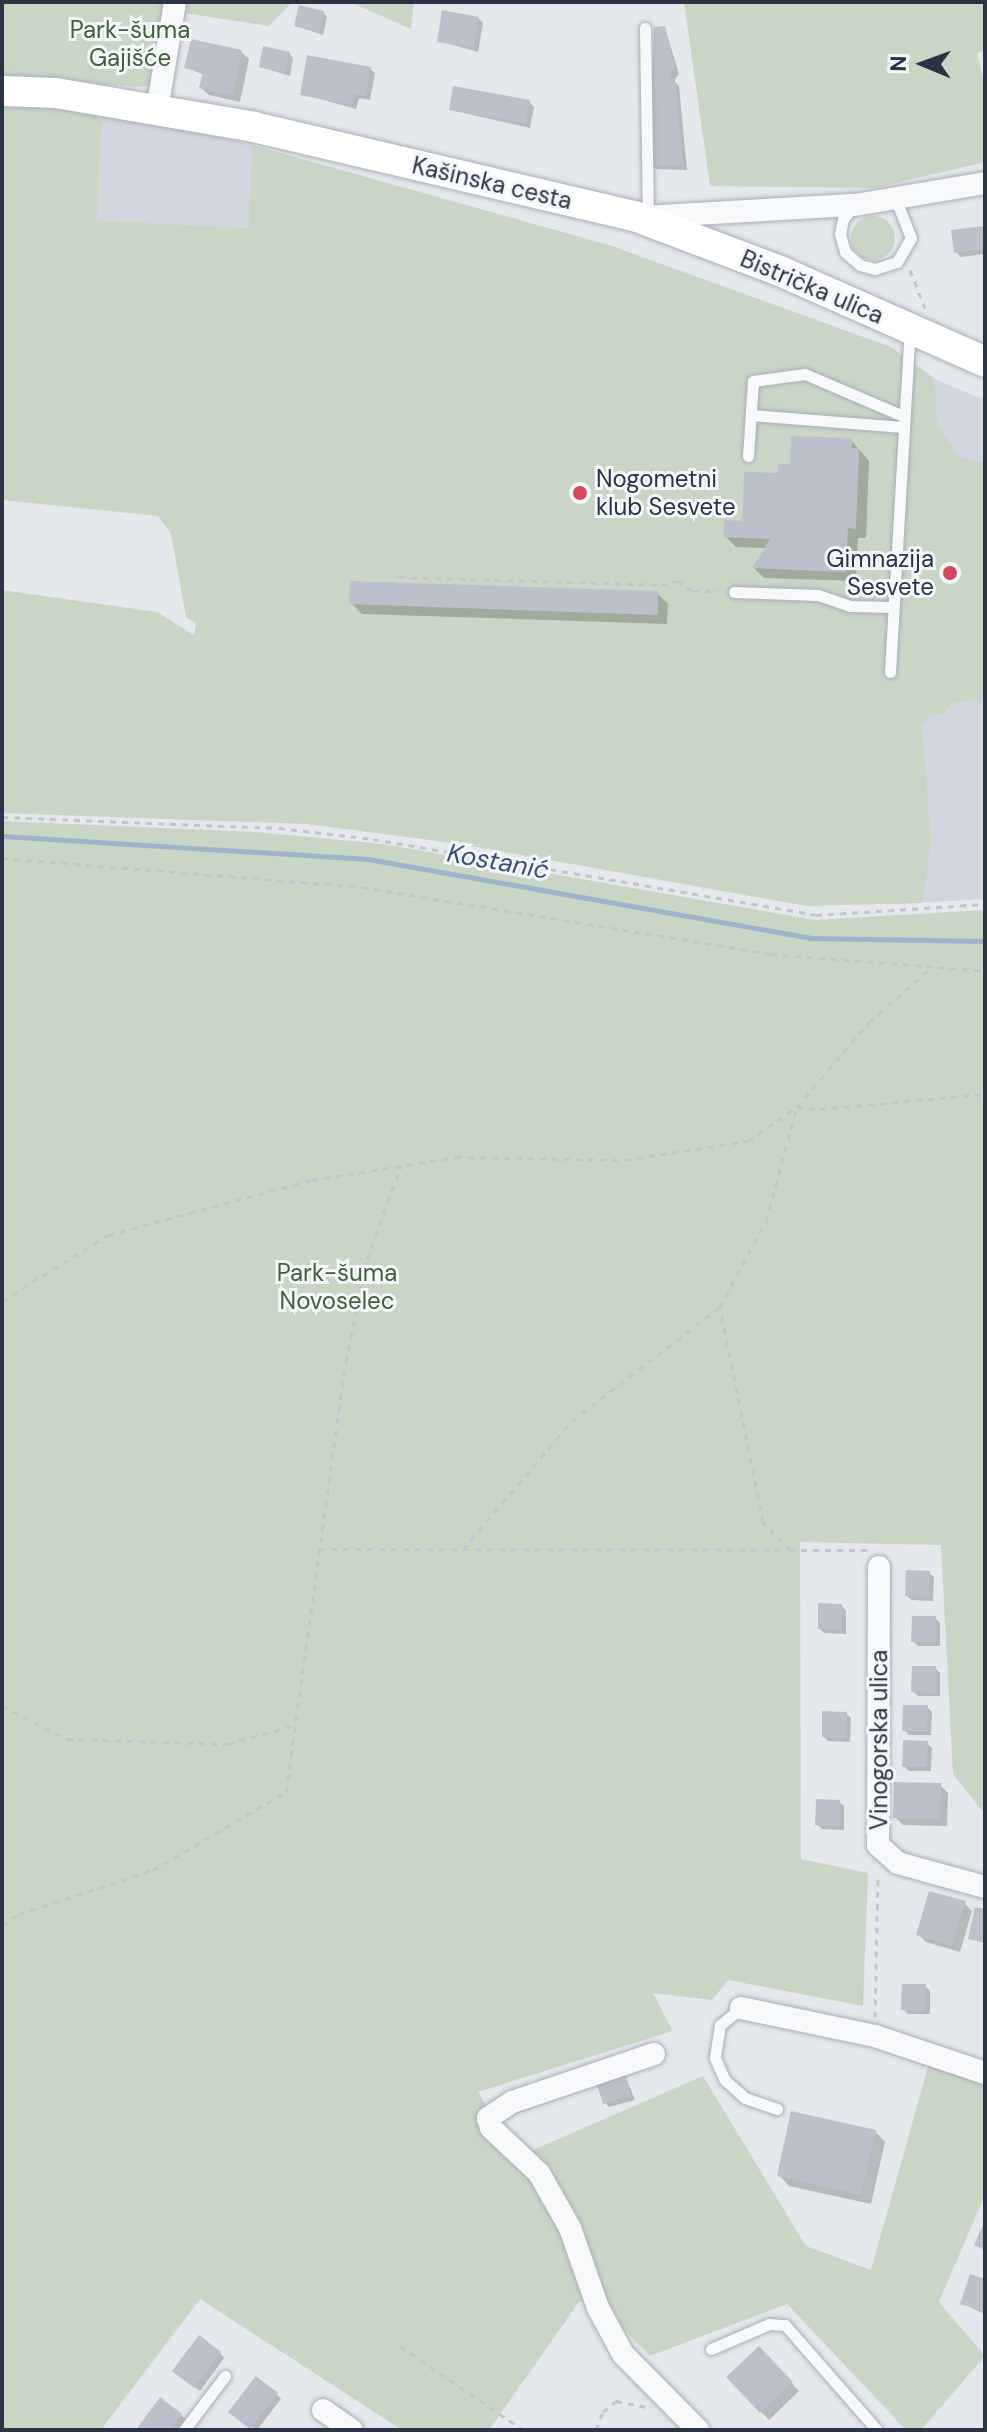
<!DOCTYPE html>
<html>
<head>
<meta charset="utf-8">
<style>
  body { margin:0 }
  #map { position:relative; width:987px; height:2432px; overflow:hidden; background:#e4e7ec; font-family:"DM Sans",sans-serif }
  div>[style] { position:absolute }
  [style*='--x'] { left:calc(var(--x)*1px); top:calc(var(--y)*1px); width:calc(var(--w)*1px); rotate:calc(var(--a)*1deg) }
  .built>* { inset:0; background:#d2d6de }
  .green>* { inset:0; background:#c9d6c5 }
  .round { border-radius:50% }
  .shadow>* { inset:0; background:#0003 }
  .stream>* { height:5px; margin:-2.5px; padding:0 2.5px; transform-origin:2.5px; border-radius:2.5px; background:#9fb4cc }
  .building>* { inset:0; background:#bbc0ca }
  .path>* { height:3px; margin-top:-1.5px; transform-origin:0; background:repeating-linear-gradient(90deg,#c2c5cb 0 6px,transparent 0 12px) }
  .roads { filter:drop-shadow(0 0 2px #a9aeb7) drop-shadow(0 0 2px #a9aeb7) }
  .lane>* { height:11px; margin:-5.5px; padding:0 5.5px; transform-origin:5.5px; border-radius:5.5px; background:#f7f8fa }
  .street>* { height:22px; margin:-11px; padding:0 11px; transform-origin:11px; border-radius:11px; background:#f7f8fa }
  .secondary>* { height:30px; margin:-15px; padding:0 15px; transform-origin:15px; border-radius:15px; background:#fff }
  .dots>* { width:22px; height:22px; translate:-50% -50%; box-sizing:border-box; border:4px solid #f4f6f9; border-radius:50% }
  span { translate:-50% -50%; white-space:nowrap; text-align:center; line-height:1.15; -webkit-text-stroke:6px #f4f6f9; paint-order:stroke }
  .park-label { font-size:24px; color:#3f6138 }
  .street-label { font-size:24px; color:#2b3445 }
  .poi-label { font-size:24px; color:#2b3445 }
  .left { translate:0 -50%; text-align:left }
  .right { translate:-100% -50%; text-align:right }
  .water-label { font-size:26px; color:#34527a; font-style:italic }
  .frame { position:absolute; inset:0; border:4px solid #2b3445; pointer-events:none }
  .north { position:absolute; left:883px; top:24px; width:80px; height:80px; -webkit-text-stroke:6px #f4f6f9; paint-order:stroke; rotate:271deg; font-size:22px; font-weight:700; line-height:32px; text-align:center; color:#2b3445 }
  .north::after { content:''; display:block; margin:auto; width:28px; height:36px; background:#2b3445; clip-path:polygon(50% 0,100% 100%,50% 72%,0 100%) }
</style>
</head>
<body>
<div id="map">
  <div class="built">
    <div style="clip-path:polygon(102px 109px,252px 145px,249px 228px,97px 220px)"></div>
    <div style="clip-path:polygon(927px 376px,985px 400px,985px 899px,896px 904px)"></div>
  </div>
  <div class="green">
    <div style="clip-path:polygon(2px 2px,292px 2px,269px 26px,184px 13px,168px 84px,139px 87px,2px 76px)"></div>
    <div style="clip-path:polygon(350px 2px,414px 2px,411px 29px)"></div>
    <div style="clip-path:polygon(684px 2px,985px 2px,985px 50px,977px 53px,985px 86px,985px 162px,875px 188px,710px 186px)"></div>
    <div style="clip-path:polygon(2px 101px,102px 109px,97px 220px,249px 228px,252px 145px,609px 245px,891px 347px,934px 378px,937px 422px,958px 457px,985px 463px,985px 700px,952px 702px,943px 715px,930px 715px,922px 725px,931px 842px,922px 903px,806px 906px,460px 844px,307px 824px,2px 813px,2px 590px,157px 612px,194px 635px,196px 623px,186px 617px,171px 534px,158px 516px,2px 500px)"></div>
    <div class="round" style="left:851px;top:216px;width:44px;height:44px"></div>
    <div style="clip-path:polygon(2px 821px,256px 832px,383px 844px,815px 920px,985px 910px,985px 1814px,953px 1774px,941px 1545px,800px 1542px,801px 1859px,868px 1873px,863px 2006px,728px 1980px,712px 2000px,653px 1993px,673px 2031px,478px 2092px,517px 2157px,703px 2076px,806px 2246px,871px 2270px,929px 2063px,985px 2082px,985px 2195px,939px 2302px,985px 2356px,921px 2430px,906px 2430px,787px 2304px,650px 2356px,624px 2330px,605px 2295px,579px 2302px,489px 2430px,402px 2430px,200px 2299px,101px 2430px,2px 2430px)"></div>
  </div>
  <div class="shadow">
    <div style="clip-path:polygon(323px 12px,327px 17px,323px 35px,296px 26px)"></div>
    <div style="clip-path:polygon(478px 18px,483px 23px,478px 52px,439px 41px)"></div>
    <div style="clip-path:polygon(665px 28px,679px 74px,674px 81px,679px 86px,687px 170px,656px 169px,651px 165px)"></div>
    <div style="clip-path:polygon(241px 52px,249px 59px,240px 102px,209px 95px,201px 88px,204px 75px,186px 67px)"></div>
    <div style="clip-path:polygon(289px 53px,293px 58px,290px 76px,261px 67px)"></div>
    <div style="clip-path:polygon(370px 69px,375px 73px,370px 100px,359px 98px,356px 109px,302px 94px)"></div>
    <div style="clip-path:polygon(529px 102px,534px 107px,530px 128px,451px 110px)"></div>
    <div style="clip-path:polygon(985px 228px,985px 254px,961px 257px,956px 252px)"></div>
    <div style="clip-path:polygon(851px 440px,869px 461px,866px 538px,858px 538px,856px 581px,764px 578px,754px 568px,766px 548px,736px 547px,725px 536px,744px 523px,780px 475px)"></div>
    <div style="clip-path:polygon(657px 593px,668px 604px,667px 624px,362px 614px,351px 603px)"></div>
    <div style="clip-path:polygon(929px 1573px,934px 1577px,933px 1601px,912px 1600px,907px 1596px)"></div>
    <div style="clip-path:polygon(842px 1606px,846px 1611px,846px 1634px,824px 1633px,820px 1629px)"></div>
    <div style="clip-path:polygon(935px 1618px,940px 1623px,940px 1646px,918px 1646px,913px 1641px)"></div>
    <div style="clip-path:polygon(935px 1668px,940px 1673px,940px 1696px,918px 1696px,913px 1691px)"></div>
    <div style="clip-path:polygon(927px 1707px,932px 1712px,931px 1735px,909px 1735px,904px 1730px)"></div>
    <div style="clip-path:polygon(846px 1714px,851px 1718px,850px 1742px,828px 1741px,824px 1737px)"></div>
    <div style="clip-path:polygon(927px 1743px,932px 1748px,931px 1771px,909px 1771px,904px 1766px)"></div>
    <div style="clip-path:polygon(940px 1785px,948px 1793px,947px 1826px,903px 1825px,895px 1817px)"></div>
    <div style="clip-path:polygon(839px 1802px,844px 1806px,844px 1830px,822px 1829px,817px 1824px)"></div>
    <div style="clip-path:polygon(964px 1903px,972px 1911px,960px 1952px,926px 1942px,918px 1934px)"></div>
    <div style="clip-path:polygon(925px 1986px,930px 1991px,930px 2014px,908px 2014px,903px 2009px)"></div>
    <div style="clip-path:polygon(624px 2073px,635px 2100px,609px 2107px,604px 2102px)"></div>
    <div style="clip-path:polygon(875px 2131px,885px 2142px,871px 2204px,789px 2186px,779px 2175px)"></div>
    <div style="clip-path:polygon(985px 2281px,985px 2314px,963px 2304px)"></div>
    <div style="clip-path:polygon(759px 2349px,799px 2391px,769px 2420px,728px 2378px)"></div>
    <div style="clip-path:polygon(220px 2353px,224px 2358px,200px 2391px,180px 2376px)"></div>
    <div style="clip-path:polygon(276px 2394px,281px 2399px,257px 2430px,236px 2417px)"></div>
    <div style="clip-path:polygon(181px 2415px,186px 2420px,178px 2430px,138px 2430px)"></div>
  </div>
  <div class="stream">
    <div style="--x:2;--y:836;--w:367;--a:3.6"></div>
    <div style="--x:368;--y:859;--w:449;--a:10.1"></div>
    <div style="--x:810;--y:938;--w:175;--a:1"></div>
  </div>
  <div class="building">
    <div style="clip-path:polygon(299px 5px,324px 11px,319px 32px,294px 26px)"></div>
    <div style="clip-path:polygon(442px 10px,479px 17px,474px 48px,437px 42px)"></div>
    <div style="clip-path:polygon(665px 26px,675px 70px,670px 70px,670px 79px,675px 79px,683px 166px,649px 165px,654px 27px)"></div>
    <div style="clip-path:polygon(191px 39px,242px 50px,233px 96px,199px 88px,203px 72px,184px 68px)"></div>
    <div style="clip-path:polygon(263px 46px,290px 52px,285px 73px,259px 67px)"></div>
    <div style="clip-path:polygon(307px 55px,371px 67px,366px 97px,354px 94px,352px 105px,300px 95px)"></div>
    <div style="clip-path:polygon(453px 86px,530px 100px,526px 124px,449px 110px)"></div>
    <div style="clip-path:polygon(985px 226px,985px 249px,954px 253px,951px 230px)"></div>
    <div style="clip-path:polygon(791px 436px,852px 438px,852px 448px,859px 448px,856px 529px,848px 528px,846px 572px,752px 568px,770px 539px,723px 537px,724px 520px,742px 521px,744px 472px,778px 473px,778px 464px,790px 464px)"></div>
    <div style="clip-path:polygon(350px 581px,658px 591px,658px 615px,349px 604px)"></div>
    <div style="clip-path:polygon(906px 1570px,930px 1571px,929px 1597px,905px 1596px)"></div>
    <div style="clip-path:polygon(818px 1603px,842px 1604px,842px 1630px,818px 1629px)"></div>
    <div style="clip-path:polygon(912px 1616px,936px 1616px,936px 1642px,911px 1642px)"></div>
    <div style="clip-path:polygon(912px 1666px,936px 1666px,936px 1693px,911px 1692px)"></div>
    <div style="clip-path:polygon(903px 1705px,928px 1705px,927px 1731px,902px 1731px)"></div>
    <div style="clip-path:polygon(822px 1711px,847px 1712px,846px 1738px,822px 1737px)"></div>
    <div style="clip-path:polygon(903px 1740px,928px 1741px,927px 1767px,902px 1767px)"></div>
    <div style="clip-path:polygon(894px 1782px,941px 1783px,940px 1819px,893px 1818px)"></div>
    <div style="clip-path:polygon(816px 1799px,840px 1800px,840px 1826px,815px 1825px)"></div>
    <div style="clip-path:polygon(929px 1891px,966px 1901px,952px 1946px,916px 1935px)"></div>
    <div style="clip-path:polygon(975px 1907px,985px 1909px,985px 1943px,968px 1939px)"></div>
    <div style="clip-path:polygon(902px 1984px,926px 1984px,926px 2011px,901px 2010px)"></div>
    <div style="clip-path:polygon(624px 2070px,631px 2095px,603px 2104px,595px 2079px)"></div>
    <div style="clip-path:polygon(791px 2111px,876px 2130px,861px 2195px,777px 2176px)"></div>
    <div style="clip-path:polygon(985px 2220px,985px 2250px,974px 2245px)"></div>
    <div style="clip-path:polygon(970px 2274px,985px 2279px,985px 2312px,960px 2304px)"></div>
    <div style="clip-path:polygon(199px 2335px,221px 2352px,194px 2388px,172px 2371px)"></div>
    <div style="clip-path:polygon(759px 2346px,793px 2382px,760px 2413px,726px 2377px)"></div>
    <div style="clip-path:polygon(256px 2376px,278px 2393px,250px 2429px,228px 2412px)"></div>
    <div style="clip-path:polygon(160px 2397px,182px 2414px,170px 2430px,136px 2430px)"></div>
  </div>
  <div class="path">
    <div style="--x:910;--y:270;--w:41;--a:68.5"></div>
    <div style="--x:399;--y:577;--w:262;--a:1.7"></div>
    <div style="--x:661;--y:585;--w:16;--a:-14"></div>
    <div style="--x:677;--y:581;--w:19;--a:32"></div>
    <div style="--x:693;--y:591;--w:26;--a:0"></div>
    <div style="--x:2;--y:817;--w:277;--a:2.3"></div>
    <div style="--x:279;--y:828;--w:95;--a:6.7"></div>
    <div style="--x:373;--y:839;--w:449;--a:9.7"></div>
    <div style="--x:816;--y:915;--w:169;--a:-3.7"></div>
    <div style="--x:2;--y:858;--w:361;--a:4.6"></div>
    <div style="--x:362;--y:887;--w:414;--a:9.3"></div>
    <div style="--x:771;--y:954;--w:215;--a:4.5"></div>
    <div style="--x:2;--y:1301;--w:125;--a:-31.9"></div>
    <div style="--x:108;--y:1235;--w:211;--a:-15.1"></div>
    <div style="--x:312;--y:1180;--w:146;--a:-9.1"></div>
    <div style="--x:456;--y:1157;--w:169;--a:1"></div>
    <div style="--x:625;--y:1160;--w:124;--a:-8.8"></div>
    <div style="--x:748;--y:1141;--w:60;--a:-34.8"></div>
    <div style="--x:797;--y:1107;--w:111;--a:-49.7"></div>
    <div style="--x:869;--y:1022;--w:82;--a:-41.1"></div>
    <div style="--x:319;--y:1549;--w:472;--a:0.1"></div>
    <div style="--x:463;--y:1549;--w:168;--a:-49.6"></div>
    <div style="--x:572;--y:1421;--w:187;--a:-37.6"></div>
    <div style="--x:867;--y:1550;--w:76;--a:180"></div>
    <div style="--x:791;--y:1550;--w:40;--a:-135"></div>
    <div style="--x:763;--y:1522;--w:219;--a:-101.3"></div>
    <div style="--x:720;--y:1307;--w:98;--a:-61.9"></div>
    <div style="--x:766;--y:1221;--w:118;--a:-74.8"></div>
    <div style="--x:797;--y:1107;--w:23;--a:5"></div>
    <div style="--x:820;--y:1109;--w:166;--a:-5.2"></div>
    <div style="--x:2;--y:1706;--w:73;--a:26.9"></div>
    <div style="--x:67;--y:1739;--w:161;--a:1.8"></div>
    <div style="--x:228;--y:1744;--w:70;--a:-15.8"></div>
    <div style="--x:2;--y:1925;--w:20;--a:-33"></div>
    <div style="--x:19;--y:1914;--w:141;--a:-18.2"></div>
    <div style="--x:153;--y:1870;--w:154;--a:-30.4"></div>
    <div style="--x:286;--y:1792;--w:434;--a:-82.1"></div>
    <div style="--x:346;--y:1362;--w:105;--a:-78.5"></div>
    <div style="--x:367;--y:1259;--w:99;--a:-69.9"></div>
    <div style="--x:875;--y:2017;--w:144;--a:-88.8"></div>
    <div style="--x:400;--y:2346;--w:149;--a:34.3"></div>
    <div style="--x:596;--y:2430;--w:19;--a:-69"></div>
    <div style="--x:603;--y:2412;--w:17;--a:-40"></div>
    <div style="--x:616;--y:2401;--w:31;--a:11"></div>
  </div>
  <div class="roads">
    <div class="lane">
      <div style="--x:645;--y:28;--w:189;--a:89.1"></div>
      <div style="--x:854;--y:205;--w:18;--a:128"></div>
      <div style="--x:843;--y:219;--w:15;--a:101"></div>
      <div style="--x:840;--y:234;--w:19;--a:74"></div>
      <div style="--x:845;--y:252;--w:20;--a:41"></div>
      <div style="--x:860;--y:265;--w:16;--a:15"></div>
      <div style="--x:875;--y:269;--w:23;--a:-18"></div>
      <div style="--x:897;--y:262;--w:28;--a:-60"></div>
      <div style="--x:911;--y:238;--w:41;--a:-111.5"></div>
      <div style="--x:751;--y:415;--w:152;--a:4.5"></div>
      <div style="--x:748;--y:456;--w:75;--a:-86.2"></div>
      <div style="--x:753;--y:381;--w:52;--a:-7.7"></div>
      <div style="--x:805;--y:374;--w:107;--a:23.2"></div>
      <div style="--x:734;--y:592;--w:84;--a:2"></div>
      <div style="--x:818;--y:595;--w:34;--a:19"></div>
      <div style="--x:850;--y:606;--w:43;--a:1.3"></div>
      <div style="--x:890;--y:672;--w:343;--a:-86.7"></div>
      <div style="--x:741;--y:2008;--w:27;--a:141"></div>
      <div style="--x:720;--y:2025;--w:33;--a:99"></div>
      <div style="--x:715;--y:2058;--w:24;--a:66"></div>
      <div style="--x:725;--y:2080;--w:27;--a:42"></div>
      <div style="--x:745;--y:2098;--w:34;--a:19"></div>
      <div style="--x:711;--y:2349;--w:63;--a:-23.3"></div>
      <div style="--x:769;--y:2324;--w:16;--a:4"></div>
      <div style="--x:785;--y:2325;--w:140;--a:48.8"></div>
      <div style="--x:184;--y:2430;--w:68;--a:-52.8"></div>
    </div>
    <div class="street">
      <div style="--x:157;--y:110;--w:109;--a:-80.5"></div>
      <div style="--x:644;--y:217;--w:211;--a:-3.3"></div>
      <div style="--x:855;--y:205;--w:132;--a:-9.6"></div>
      <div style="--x:879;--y:1567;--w:278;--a:90.2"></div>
      <div style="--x:878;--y:1845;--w:27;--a:42"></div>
      <div style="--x:898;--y:1863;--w:90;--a:15.4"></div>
      <div style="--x:741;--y:2008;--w:137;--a:11.8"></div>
      <div style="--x:875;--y:2036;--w:116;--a:18.6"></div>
      <div style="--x:654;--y:2054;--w:150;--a:161.3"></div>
      <div style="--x:512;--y:2102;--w:29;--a:146"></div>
      <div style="--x:488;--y:2118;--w:10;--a:73"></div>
      <div style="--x:491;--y:2128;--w:66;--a:43.2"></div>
      <div style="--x:539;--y:2173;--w:63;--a:60.6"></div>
      <div style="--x:570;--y:2228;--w:85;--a:70.7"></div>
      <div style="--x:598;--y:2308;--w:52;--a:61.5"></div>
      <div style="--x:623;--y:2354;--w:107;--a:45.4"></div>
      <div style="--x:323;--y:2410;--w:35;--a:35"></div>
    </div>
    <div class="secondary">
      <div style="--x:2;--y:91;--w:54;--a:2.1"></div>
      <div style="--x:56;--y:93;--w:201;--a:9.7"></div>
      <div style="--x:254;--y:127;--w:393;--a:13.2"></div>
      <div style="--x:637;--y:217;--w:153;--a:20.7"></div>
      <div style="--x:780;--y:271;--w:224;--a:23.9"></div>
    </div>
  </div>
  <div class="dots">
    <div style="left:580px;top:493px;background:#d1495b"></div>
    <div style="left:950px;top:573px;background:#d1495b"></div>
  </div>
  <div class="park-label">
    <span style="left:130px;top:44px">Park-šuma<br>Gajišće</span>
    <span style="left:337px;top:1287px">Park-šuma<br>Novoselec</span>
  </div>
  <div class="street-label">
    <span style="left:492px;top:183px;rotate:13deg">Kašinska cesta</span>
    <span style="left:812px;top:287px;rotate:23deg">Bistrička ulica</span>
    <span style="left:879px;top:1740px;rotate:-90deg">Vinogorska ulica</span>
  </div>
  <div class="poi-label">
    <span class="left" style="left:596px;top:493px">Nogometni<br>klub Sesvete</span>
    <span class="right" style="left:934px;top:573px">Gimnazija<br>Sesvete</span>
  </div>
  <div class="water-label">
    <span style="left:498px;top:862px;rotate:10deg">Kostanić</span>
  </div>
  <div class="frame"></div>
  <div class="north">N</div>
</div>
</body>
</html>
